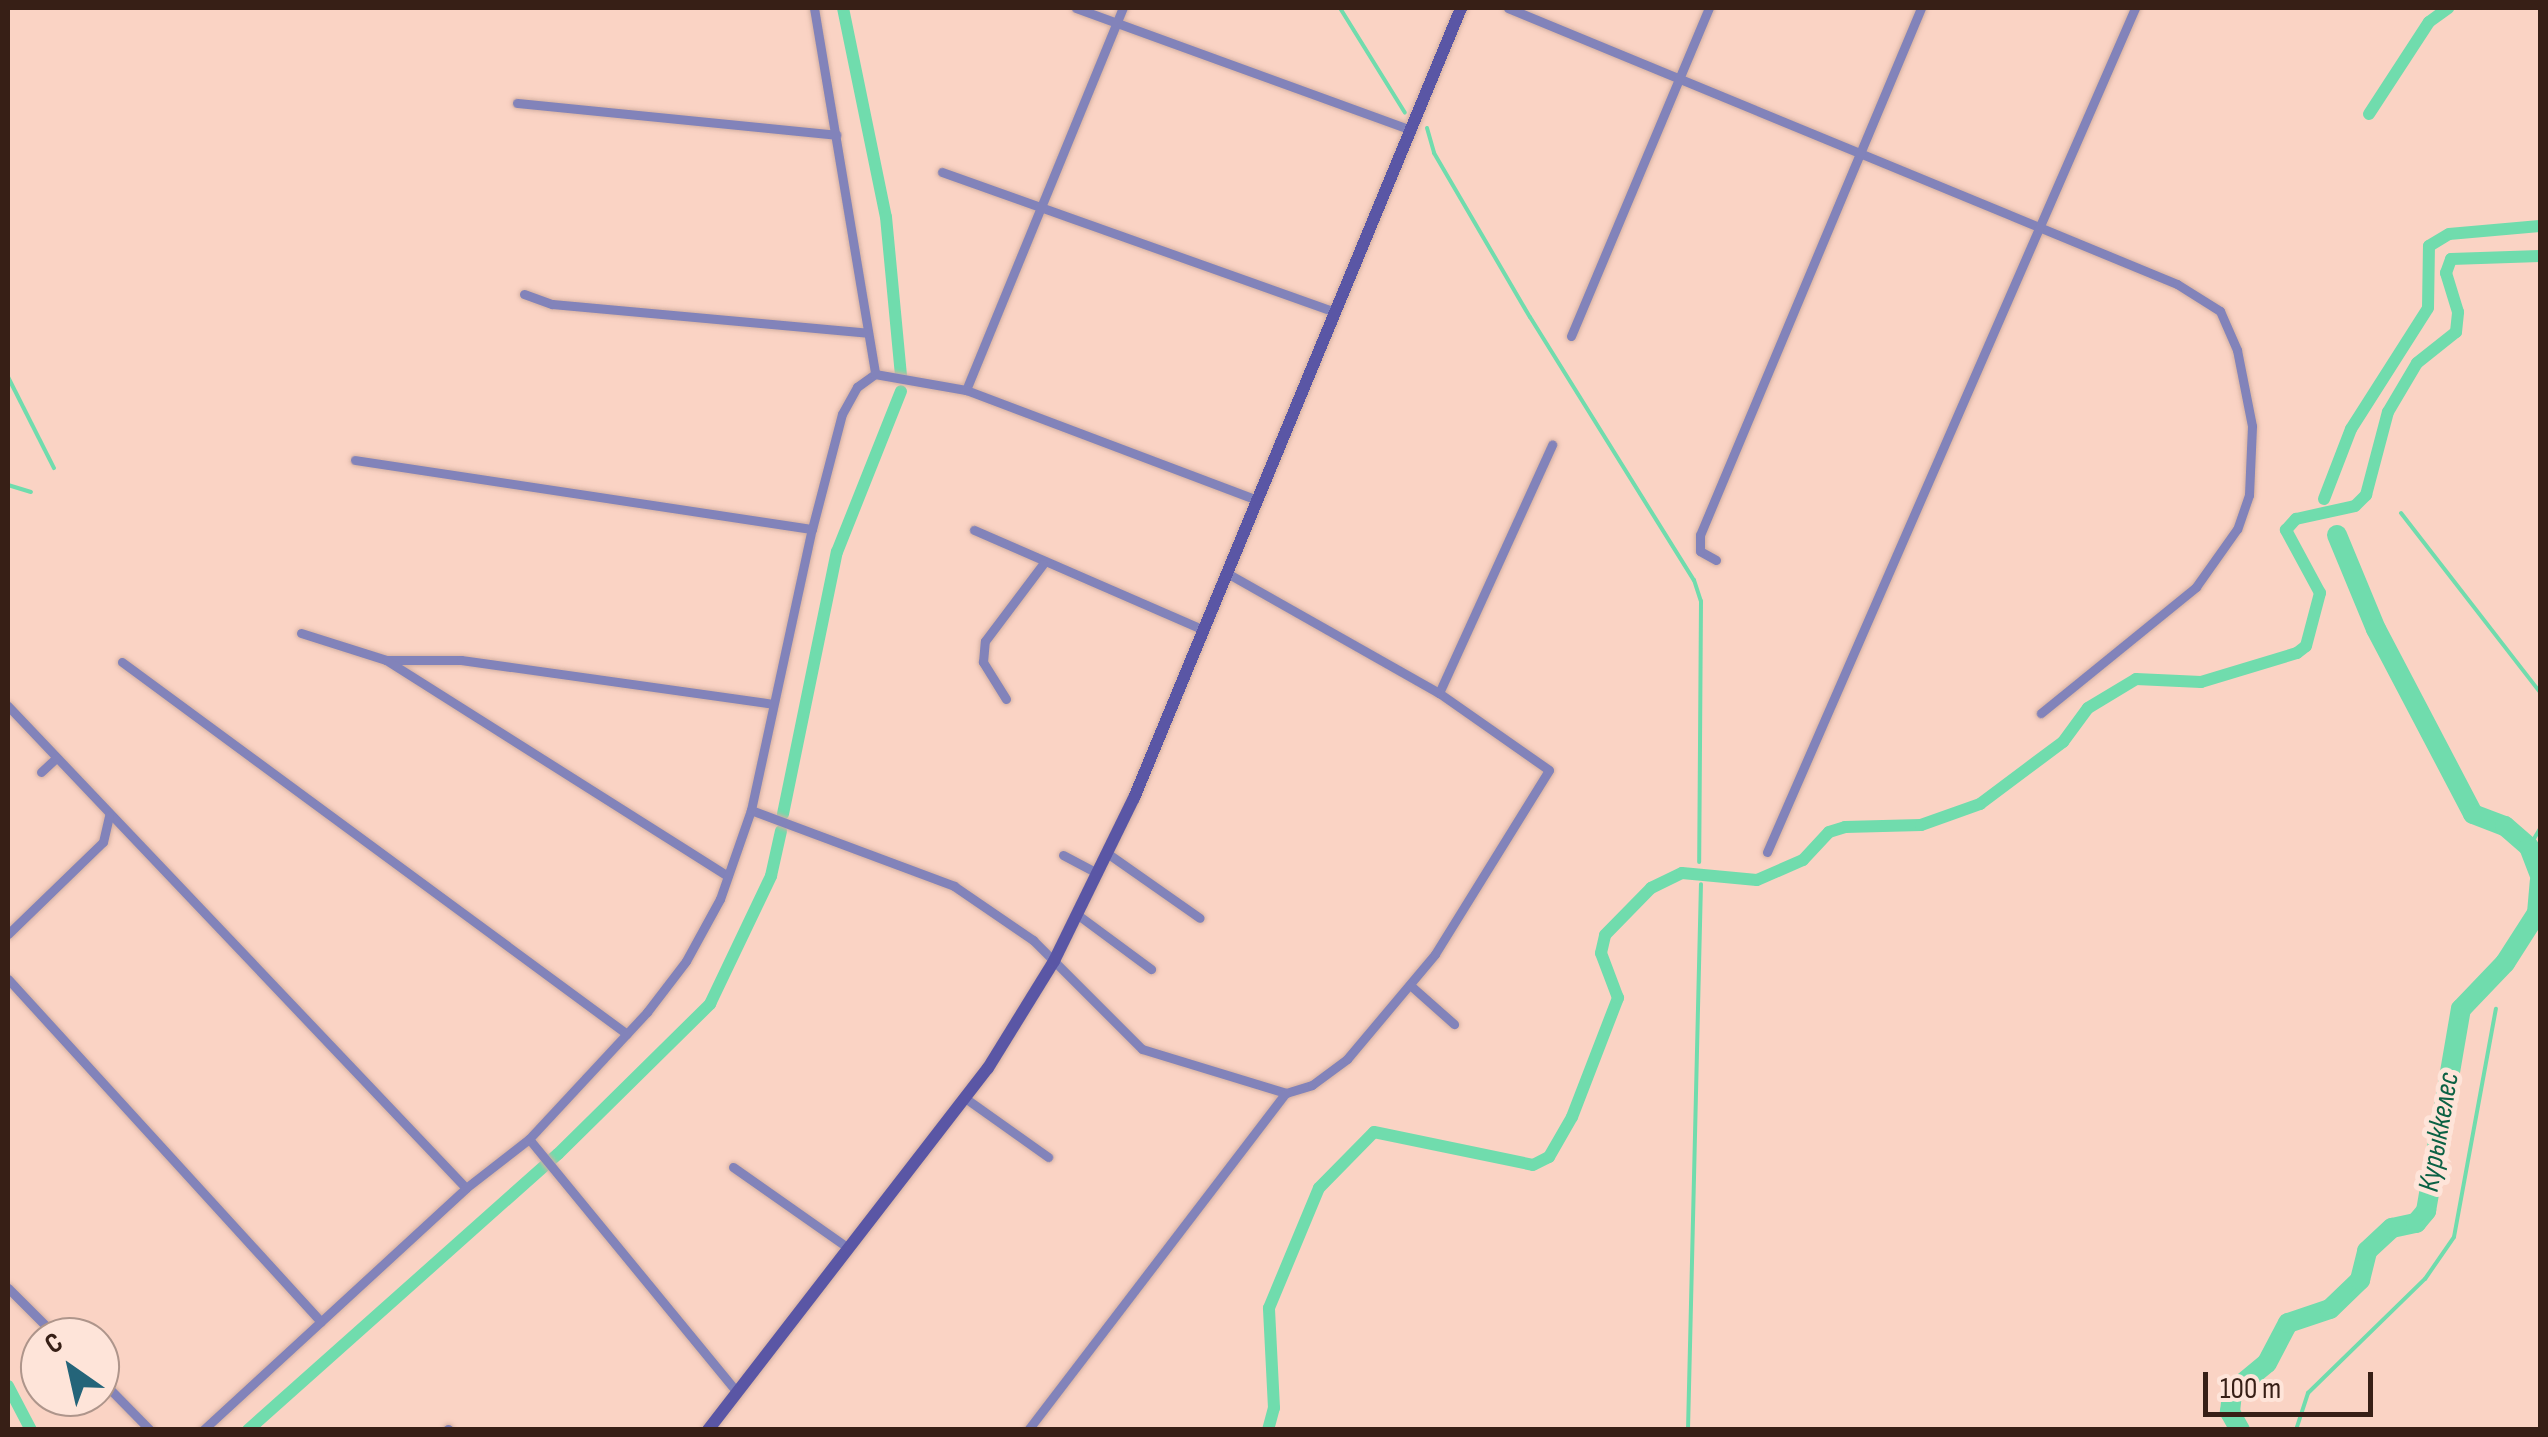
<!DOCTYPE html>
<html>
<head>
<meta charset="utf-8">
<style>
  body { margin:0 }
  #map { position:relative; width:2548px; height:1437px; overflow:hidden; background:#fad3c4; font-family:"Sofia Sans Condensed",sans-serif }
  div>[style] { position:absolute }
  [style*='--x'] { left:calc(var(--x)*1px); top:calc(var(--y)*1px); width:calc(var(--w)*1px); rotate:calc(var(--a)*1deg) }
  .stream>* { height:4px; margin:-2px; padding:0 2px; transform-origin:2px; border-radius:2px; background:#70dcad }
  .canal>* { height:12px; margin:-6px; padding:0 6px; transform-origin:6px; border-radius:6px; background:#70dcad }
  .river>* { height:20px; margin:-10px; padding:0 10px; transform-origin:10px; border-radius:10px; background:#70dcad }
  .roads { filter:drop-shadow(0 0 2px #d3afa1) drop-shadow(0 0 2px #d3afa1) }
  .street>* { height:9px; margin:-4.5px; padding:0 4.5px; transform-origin:4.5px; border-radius:4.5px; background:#8283ba }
  .secondary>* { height:12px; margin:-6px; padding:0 6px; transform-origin:6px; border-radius:6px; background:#5a56a5 }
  span { translate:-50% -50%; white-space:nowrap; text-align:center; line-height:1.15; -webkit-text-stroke:10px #fee4d9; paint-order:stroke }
  .water-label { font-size:30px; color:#0b6144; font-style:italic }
  .frame { position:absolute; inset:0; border:10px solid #371f16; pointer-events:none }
  .north { position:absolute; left:20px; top:1317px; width:100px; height:100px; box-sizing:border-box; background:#fee4d9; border:2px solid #ae958b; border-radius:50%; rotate:326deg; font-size:28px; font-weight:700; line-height:40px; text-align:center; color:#371f16 }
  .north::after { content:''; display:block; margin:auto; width:35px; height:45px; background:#246479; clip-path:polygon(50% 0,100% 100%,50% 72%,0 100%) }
  .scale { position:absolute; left:2203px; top:1372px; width:170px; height:45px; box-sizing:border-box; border:5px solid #371f16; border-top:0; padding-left:12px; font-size:30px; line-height:35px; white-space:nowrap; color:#371f16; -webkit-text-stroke:8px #fee4d9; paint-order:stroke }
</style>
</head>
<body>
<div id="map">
  <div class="stream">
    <div style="--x:1340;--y:8;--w:123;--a:58.2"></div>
    <div style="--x:1427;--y:128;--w:26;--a:74"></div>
    <div style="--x:1434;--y:153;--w:190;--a:59.7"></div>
    <div style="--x:1530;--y:317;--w:310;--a:58.1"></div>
    <div style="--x:1694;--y:580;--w:22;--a:72"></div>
    <div style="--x:1701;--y:601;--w:261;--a:90.4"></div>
    <div style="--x:8;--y:377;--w:102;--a:63.2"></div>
    <div style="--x:8;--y:485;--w:24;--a:17"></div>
    <div style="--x:2401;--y:513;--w:227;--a:52.2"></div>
    <div style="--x:2529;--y:847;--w:21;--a:-59"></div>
    <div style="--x:2539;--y:892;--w:1;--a:0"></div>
    <div style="--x:1688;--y:1430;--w:546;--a:-88.64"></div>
    <div style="--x:2296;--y:1430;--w:39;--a:-72"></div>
    <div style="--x:2308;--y:1393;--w:163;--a:-44.3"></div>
    <div style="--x:2425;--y:1279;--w:51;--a:-55.4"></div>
    <div style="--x:2454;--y:1237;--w:232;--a:-79.6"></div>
  </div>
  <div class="canal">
    <div style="--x:843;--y:8;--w:213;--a:78.4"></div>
    <div style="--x:886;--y:217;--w:161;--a:84.6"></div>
    <div style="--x:2369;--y:114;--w:110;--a:-56.9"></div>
    <div style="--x:2429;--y:22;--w:24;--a:-36"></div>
    <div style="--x:2324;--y:499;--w:75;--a:-68.9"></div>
    <div style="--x:2351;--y:429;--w:143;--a:-57.5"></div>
    <div style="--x:2428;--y:308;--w:62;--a:-89.1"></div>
    <div style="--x:2429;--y:246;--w:23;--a:-31"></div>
    <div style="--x:2449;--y:234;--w:91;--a:-5"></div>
    <div style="--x:783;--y:814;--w:268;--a:-78.4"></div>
    <div style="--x:837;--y:552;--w:173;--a:-68.3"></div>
    <div style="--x:8;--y:1386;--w:50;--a:62.4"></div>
    <div style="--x:248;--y:1430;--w:415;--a:-41.7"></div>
    <div style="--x:558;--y:1154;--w:214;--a:-44.6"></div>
    <div style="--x:710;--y:1004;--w:142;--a:-64.5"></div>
    <div style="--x:771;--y:876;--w:46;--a:-77.5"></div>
    <div style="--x:1268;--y:1430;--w:23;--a:-75"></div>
    <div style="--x:1274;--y:1408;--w:100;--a:-92.9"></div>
    <div style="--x:1269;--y:1308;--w:130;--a:-67.4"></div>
    <div style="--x:1319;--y:1188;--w:78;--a:-45.5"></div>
    <div style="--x:1374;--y:1132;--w:162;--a:11.7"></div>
    <div style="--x:1533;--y:1165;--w:18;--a:-27"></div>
    <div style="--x:1549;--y:1157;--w:46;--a:-60.1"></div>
    <div style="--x:1572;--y:1117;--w:128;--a:-68.9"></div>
    <div style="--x:1618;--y:998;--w:48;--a:-110.7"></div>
    <div style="--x:1601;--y:953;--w:18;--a:-77"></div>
    <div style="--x:1605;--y:935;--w:66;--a:-45.6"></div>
    <div style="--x:1651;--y:888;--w:34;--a:-26"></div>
    <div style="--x:1682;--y:873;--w:75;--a:5.3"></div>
    <div style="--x:1757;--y:880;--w:50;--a:-23.5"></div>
    <div style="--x:1803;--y:860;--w:38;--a:-47"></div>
    <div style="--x:1829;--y:832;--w:17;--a:-17"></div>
    <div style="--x:1845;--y:827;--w:76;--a:-1.5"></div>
    <div style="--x:1921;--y:825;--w:63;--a:-19.6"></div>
    <div style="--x:1980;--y:804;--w:104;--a:-36.8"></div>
    <div style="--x:2063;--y:742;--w:42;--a:-53.7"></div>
    <div style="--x:2088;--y:708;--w:56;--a:-31.1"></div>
    <div style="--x:2136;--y:679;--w:65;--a:2.6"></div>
    <div style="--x:2201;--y:682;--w:100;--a:-16.8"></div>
    <div style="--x:2297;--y:653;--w:11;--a:-38"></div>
    <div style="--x:2306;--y:646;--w:55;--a:-75.2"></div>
    <div style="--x:2320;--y:593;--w:72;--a:-118.4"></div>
    <div style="--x:2286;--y:530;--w:15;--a:-48"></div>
    <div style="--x:2296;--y:519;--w:60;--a:-12.4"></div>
    <div style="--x:2355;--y:506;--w:16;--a:-45"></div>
    <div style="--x:2366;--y:495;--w:86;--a:-75.2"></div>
    <div style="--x:2388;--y:412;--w:57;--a:-59.4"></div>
    <div style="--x:2417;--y:363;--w:50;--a:-38.5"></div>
    <div style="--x:2456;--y:332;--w:20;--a:-84"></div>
    <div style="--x:2458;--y:312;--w:41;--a:-107.1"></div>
    <div style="--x:2446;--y:273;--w:15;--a:-70"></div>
    <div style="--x:2451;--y:259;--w:89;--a:-1.9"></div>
  </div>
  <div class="river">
    <div style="--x:2337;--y:535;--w:102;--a:67.5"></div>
    <div style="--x:2376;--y:629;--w:209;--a:62.3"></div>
    <div style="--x:2473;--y:814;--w:34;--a:21"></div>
    <div style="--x:2505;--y:826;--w:32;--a:41"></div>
    <div style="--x:2529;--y:847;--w:30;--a:69"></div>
    <div style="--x:2240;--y:1430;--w:21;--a:-119"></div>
    <div style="--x:2230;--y:1412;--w:20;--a:-84"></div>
    <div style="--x:2232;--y:1392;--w:45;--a:-39.6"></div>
    <div style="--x:2267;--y:1363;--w:45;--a:-62.3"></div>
    <div style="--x:2288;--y:1323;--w:44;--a:-18.4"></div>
    <div style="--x:2330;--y:1309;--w:42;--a:-44"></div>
    <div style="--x:2360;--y:1280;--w:30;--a:-76"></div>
    <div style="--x:2367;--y:1251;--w:34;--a:-43"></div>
    <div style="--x:2392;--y:1228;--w:25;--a:-12"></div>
    <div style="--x:2416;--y:1223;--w:16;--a:-50"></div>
    <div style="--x:2426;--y:1211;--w:205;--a:-80.2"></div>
    <div style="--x:2461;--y:1009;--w:64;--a:-46.3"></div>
    <div style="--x:2505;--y:963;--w:59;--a:-57.4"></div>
    <div style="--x:2537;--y:913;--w:32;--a:-85"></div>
  </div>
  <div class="roads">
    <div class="street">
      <div style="--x:814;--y:8;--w:371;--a:80.5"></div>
      <div style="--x:1076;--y:8;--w:357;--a:20"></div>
      <div style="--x:1508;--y:8;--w:724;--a:22.42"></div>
      <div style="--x:2177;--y:284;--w:51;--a:32.1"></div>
      <div style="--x:2220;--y:311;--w:43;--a:66.4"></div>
      <div style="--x:2237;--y:350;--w:77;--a:78.8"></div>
      <div style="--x:2252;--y:426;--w:69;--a:92.5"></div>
      <div style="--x:2249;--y:495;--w:36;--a:109"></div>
      <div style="--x:2237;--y:529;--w:71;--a:125.3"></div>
      <div style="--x:2196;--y:587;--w:200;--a:140.9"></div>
      <div style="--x:517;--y:103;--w:321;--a:5.7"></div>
      <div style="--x:942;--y:172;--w:418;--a:19.6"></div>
      <div style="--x:524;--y:294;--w:30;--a:20"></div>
      <div style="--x:552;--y:304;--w:317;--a:5.2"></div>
      <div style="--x:1571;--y:336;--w:356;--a:-67.2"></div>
      <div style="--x:966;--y:390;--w:413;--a:-67.7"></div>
      <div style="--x:355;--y:460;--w:462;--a:8.6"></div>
      <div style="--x:974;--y:530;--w:251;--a:23.5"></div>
      <div style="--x:1716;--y:560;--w:18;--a:-151"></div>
      <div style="--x:1700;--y:551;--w:16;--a:-90"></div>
      <div style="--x:1700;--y:535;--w:571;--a:-67.25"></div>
      <div style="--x:301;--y:633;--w:89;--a:17.6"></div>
      <div style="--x:386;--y:660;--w:75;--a:0"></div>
      <div style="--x:461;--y:660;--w:315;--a:8"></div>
      <div style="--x:386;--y:660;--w:404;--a:32.3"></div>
      <div style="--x:122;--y:662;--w:627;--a:36.38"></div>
      <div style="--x:1439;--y:693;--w:273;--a:-65.5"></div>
      <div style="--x:1006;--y:699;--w:44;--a:-121.9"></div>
      <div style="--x:983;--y:662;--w:21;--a:-85"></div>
      <div style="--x:985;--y:641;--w:96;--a:-53"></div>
      <div style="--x:8;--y:706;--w:665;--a:46.46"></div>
      <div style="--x:41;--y:772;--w:21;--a:-43"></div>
      <div style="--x:751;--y:810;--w:217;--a:20.5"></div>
      <div style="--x:954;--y:886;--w:96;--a:34.4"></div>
      <div style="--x:1033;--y:940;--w:154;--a:45"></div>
      <div style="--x:1142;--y:1049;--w:151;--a:17"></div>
      <div style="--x:1286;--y:1093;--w:27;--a:-17"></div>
      <div style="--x:1312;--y:1085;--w:44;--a:-36.6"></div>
      <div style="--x:1347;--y:1059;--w:137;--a:-50"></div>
      <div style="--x:1435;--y:954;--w:216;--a:-58.2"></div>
      <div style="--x:1549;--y:770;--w:134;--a:-145"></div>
      <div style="--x:1439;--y:693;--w:244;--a:-150.5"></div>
      <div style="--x:1767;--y:852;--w:921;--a:-66.44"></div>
      <div style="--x:1107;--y:853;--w:113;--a:35"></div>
      <div style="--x:1063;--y:855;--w:38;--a:28"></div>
      <div style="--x:1078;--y:915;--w:91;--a:36.5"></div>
      <div style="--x:8;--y:934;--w:132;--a:-44.1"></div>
      <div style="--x:103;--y:842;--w:27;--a:-77"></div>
      <div style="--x:8;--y:979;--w:464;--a:47.6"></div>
      <div style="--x:1410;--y:985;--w:59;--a:41.6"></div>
      <div style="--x:965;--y:1098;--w:102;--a:35.4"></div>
      <div style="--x:529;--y:1139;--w:328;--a:50.6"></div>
      <div style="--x:733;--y:1167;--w:139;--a:35.1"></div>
      <div style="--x:8;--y:1288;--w:69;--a:45"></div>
      <div style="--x:100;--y:1379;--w:71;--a:45.6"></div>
      <div style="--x:448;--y:1429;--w:1;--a:90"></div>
      <div style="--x:203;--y:1430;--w:357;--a:-42.6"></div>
      <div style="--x:466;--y:1188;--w:80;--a:-37.9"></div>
      <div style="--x:529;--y:1139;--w:173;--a:-47.1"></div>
      <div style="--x:647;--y:1012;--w:64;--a:-52.6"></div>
      <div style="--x:686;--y:961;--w:71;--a:-61.3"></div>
      <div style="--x:720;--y:899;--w:94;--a:-70.8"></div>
      <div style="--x:751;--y:810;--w:288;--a:-77.8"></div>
      <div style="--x:812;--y:529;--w:119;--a:-75.4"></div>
      <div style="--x:842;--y:414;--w:31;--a:-61"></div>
      <div style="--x:857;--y:387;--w:22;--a:-36"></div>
      <div style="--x:875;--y:374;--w:92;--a:10"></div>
      <div style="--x:966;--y:390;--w:311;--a:20.7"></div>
      <div style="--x:1028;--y:1430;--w:424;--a:-52.6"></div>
    </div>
    <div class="secondary">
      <div style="--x:708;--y:1430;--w:458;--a:-52.3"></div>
      <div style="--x:988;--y:1068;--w:126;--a:-58.3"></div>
      <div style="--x:1054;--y:961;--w:182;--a:-63.9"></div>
      <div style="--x:1134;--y:798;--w:855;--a:-67.51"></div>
    </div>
  </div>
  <div class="water-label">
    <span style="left:2439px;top:1132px;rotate:-80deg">Курыккелес</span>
  </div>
  <div class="frame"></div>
  <div class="north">С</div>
  <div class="scale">100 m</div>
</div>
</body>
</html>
